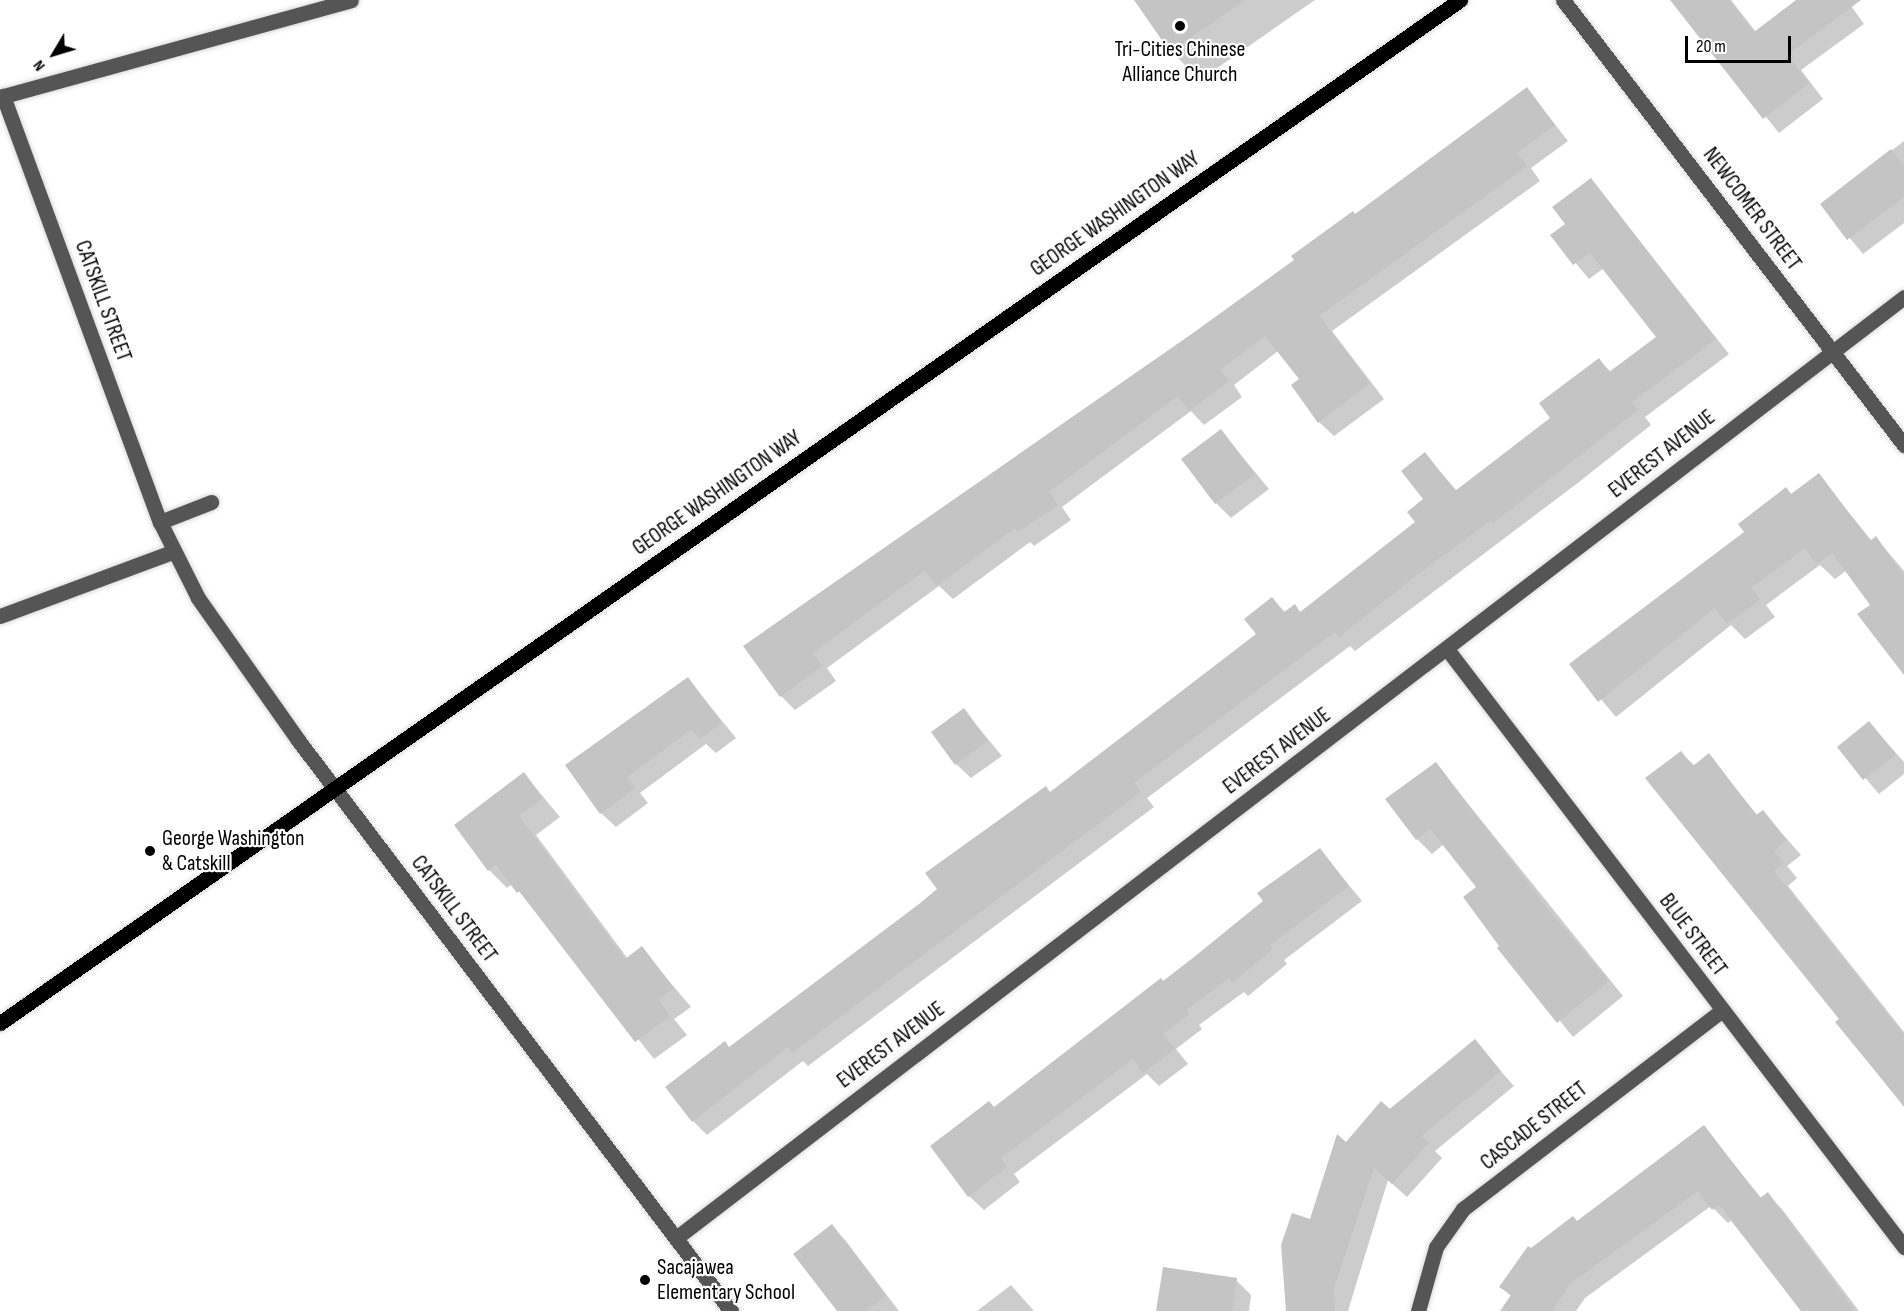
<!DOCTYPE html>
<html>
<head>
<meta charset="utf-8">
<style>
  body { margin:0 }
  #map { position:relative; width:1904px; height:1311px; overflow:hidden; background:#fff; font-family:"Sofia Sans Condensed",sans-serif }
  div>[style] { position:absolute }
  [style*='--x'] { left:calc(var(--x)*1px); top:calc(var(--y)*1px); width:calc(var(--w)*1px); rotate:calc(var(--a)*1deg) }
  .shadow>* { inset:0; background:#0003 }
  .building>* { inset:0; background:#c4c4c4 }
  .roads { filter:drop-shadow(0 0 2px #dbdbdb) drop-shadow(0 0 2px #dbdbdb) }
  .minor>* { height:15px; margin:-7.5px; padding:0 7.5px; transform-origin:7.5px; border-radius:7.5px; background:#555 }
  .major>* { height:15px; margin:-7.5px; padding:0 7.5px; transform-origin:7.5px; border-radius:7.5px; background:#000 }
  .dots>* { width:16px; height:16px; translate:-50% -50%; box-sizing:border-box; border:3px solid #fff; border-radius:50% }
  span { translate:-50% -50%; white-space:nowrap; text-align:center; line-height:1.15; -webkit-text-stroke:4.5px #fff; paint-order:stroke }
  .poi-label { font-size:22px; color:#000 }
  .left { translate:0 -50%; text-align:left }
  .street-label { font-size:22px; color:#000 }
  .north { position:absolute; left:24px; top:24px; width:60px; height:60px; -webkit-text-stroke:4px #fff; paint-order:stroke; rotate:232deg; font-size:16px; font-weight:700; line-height:24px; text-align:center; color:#000 }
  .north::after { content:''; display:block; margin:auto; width:21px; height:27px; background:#000; clip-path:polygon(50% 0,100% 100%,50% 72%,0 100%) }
  .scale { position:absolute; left:1685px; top:36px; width:106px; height:27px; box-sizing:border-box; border:3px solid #000; border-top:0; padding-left:8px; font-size:18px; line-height:21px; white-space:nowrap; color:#000; -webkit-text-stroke:4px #fff; paint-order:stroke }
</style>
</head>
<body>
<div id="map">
  <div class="shadow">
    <div style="clip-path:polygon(1135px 0,1315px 0,1200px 80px,1171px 51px)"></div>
    <div style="clip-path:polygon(1672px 0,1731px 0,1756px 32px,1799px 0,1847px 0,1864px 24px,1801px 70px,1823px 99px,1779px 133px)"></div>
    <div style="clip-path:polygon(1527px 89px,1568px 141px,1531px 168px,1540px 181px,1332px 331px,1384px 399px,1334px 436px,1319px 422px,1301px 379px,1278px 351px,1234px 385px,1242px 397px,1204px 425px,1191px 411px,1062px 507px,1071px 520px,1034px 546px,1030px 542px,953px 599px,939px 586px,827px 668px,836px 681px,795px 710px,781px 696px,745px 646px,1194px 335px)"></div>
    <div style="clip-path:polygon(1904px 141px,1904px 223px,1863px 254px,1822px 204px)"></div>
    <div style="clip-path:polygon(1591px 180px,1729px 354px,1645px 417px,1651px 425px,1579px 482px,1355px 651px,1350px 646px,1147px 798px,1154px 807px,808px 1066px,803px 1061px,707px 1135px,693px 1121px,730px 1048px,920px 905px,1051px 793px,1258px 634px,1272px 599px,1286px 613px,1294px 606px,1301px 613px,1417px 523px,1425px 500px,1425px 454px,1457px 491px,1553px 418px,1599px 360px,1611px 372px,1658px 337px,1604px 268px,1589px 279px,1552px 235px,1567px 224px)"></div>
    <div style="clip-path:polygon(1221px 431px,1269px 489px,1231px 518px,1216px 503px)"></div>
    <div style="clip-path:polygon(1818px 475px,1872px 541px,1876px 538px,1904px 571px,1904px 675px,1872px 605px,1847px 570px,1835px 579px,1820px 565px,1766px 605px,1775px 617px,1745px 639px,1731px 625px,1616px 717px,1571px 664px,1747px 532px,1786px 489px,1792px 495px)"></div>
    <div style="clip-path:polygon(688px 679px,736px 738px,716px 753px,706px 744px,640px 793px,648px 803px,616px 827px,601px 813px)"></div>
    <div style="clip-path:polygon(964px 710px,1002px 756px,971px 778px,956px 764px)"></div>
    <div style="clip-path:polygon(1869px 723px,1904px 762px,1904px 774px,1879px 794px,1839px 747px)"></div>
    <div style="clip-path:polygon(1681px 753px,1695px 766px,1709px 755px,1758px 816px,1763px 812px,1801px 855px,1787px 866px,1797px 878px,1788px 886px,1904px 1032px,1904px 1107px,1837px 1023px,1841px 1019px)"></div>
    <div style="clip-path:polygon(1436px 764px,1623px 996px,1573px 1037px,1501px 947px,1478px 887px,1444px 844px,1432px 854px,1417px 839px)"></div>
    <div style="clip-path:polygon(524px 774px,560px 817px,536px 835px,628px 959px,641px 948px,691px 1007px,674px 1019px,687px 1035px,654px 1059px,535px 909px,512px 884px,507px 888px,489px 870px)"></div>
    <div style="clip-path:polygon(1320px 850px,1362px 901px,1284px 960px,1287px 964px,1248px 996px,1244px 992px,1199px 1025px,1202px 1029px,1176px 1049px,1188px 1064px,1159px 1086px,1147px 1074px,1014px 1174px,1020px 1182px,984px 1210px,969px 1196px,994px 1109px,1164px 982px,1265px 901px)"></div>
    <div style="clip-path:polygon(1474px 1041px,1514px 1086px,1435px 1151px,1442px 1158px,1407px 1197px,1388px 1180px,1348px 1311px,1288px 1311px,1311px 1221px,1346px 1144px)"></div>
    <div style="clip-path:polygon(1704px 1127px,1762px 1199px,1767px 1194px,1782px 1209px,1859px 1311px,1801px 1311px,1732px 1220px,1728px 1223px,1711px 1206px,1585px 1298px,1576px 1311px,1502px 1311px,1512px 1297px,1501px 1287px,1532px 1250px,1577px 1222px)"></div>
    <div style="clip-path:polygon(832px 1226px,846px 1241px,899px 1311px,839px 1311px)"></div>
    <div style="clip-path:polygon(1236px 1280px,1251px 1295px,1249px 1311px,1157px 1311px)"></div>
    <div style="clip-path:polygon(1011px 1285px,1034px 1311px,977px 1311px)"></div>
  </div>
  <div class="building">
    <div style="clip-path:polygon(1134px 0,1245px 0,1170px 52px)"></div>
    <div style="clip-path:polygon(1670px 0,1729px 0,1754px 32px,1796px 0,1861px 0,1787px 55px,1809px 83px,1763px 119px)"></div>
    <div style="clip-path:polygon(1527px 87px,1555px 125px,1517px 153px,1527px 166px,1319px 316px,1370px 383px,1318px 423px,1291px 385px,1299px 379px,1265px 336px,1220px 370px,1229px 381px,1189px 411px,1178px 396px,1049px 492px,1058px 505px,1018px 532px,1015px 528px,937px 586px,925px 571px,906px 584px,813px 653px,822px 666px,780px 697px,743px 646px,1193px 333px,1294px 260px,1291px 256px,1353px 211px,1355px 214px)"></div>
    <div style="clip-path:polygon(1891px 149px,1904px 166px,1904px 197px,1847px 240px,1820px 204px)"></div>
    <div style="clip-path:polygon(1591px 178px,1716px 339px,1632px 402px,1638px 410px,1492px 524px,1490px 521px,1417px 575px,1339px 637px,1335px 632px,1134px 783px,1141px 792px,792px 1053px,788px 1047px,692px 1122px,665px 1087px,725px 1041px,729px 1047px,919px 904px,937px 889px,925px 873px,1046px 786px,1050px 792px,1256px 634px,1244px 619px,1272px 597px,1284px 612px,1295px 604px,1300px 612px,1415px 522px,1407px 512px,1423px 499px,1401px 471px,1425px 452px,1455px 491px,1550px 418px,1539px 403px,1599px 358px,1609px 372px,1656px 337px,1590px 253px,1573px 265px,1550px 235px,1565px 224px,1552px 207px)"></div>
    <div style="clip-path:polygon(1221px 429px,1255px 474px,1215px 504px,1181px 459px)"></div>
    <div style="clip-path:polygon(1819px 473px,1870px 541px,1876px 536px,1904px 576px,1904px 675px,1857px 614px,1870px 605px,1832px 553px,1817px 564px,1805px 548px,1751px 588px,1760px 600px,1727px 624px,1715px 608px,1598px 702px,1569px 664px,1744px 532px,1738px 524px,1786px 487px,1791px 494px)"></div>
    <div style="clip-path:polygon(688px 677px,722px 723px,700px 739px,692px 729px,627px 777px,635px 788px,600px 814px,565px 765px)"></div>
    <div style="clip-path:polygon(964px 708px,988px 741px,955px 765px,931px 732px)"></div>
    <div style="clip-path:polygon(1869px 721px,1896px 754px,1863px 780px,1837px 747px)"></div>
    <div style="clip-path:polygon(1681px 751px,1693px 766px,1709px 753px,1756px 815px,1763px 810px,1787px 840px,1774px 851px,1784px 863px,1774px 871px,1904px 1035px,1904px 1106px,1835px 1022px,1839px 1019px,1645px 778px)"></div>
    <div style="clip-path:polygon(1436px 762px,1547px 908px,1609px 981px,1557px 1023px,1497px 948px,1499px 946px,1463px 897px,1476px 887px,1430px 829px,1416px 840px,1385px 799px)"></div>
    <div style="clip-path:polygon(524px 772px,543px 798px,519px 816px,625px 959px,642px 946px,674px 988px,658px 1000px,670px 1016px,635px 1042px,519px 891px,517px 893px,496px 865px,488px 871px,454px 825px)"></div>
    <div style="clip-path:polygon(1320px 848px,1349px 886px,1270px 945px,1273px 949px,1232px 983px,1229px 978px,1186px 1010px,1189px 1014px,1163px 1034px,1175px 1049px,1143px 1073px,1133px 1059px,1001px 1158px,1007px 1167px,968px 1197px,930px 1146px,989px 1101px,994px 1107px,1161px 978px,1163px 981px,1194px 957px,1263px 901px,1257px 893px)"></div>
    <div style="clip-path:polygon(1475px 1039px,1501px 1071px,1421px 1136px,1429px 1143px,1392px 1184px,1374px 1168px,1334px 1288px,1335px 1311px,1286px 1311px,1281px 1245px,1292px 1213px,1310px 1219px,1337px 1134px,1346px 1142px,1381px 1101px,1390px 1109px)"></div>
    <div style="clip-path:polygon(1704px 1125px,1760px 1198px,1768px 1192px,1855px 1311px,1801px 1311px,1719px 1205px,1712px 1210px,1698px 1191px,1571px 1283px,1552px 1311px,1500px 1311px,1511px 1295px,1499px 1287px,1528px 1246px,1531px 1248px,1573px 1216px,1577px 1221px)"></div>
    <div style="clip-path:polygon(832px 1224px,886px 1296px,866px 1311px,837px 1311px,793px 1254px)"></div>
    <div style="clip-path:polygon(1163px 1267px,1237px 1278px,1232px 1311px,1156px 1311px)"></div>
  </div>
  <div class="roads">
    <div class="minor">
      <div style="--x:1563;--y:0;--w:561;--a:52.54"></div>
      <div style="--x:3;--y:96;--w:454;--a:69.8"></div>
      <div style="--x:160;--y:522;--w:85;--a:63.4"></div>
      <div style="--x:198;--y:598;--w:174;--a:54.8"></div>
      <div style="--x:298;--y:740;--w:717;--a:52.83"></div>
      <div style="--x:0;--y:97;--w:364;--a:-15.4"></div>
      <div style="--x:160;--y:522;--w:55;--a:-21.4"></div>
      <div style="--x:0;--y:616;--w:184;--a:-20.4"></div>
      <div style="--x:1447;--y:649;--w:753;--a:52.61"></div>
      <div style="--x:676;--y:1238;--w:1547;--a:-37.46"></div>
      <div style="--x:1418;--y:1311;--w:66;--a:-74.3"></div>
      <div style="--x:1436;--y:1247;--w:47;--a:-54.6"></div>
      <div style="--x:1463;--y:1209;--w:327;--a:-37.5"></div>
    </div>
    <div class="major">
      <div style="--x:0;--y:1023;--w:1783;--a:-35.02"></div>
    </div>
  </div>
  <div class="dots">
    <div style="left:1180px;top:26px;background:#000"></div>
    <div style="left:150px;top:851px;background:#000"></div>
    <div style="left:645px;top:1280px;background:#000"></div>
  </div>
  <div class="poi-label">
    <span style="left:1180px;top:62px">Tri-Cities Chinese<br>Alliance Church</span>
    <span class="left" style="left:162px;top:851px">George Washington<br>&amp; Catskill</span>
    <span class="left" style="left:657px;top:1280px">Sacajawea<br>Elementary School</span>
  </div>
  <div class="street-label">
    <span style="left:1752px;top:209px;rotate:53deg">NEWCOMER STREET</span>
    <span style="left:1115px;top:214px;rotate:-35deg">GEORGE WASHINGTON WAY</span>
    <span style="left:103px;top:301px;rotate:70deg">CATSKILL STREET</span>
    <span style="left:1662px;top:454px;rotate:-38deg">EVEREST AVENUE</span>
    <span style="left:717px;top:493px;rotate:-35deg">GEORGE WASHINGTON WAY</span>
    <span style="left:1277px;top:751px;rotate:-37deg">EVEREST AVENUE</span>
    <span style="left:454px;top:909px;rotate:53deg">CATSKILL STREET</span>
    <span style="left:1693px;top:935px;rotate:53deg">BLUE STREET</span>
    <span style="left:891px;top:1045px;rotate:-37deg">EVEREST AVENUE</span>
    <span style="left:1534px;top:1126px;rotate:-38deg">CASCADE STREET</span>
  </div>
  <div class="north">N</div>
  <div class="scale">20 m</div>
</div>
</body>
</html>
